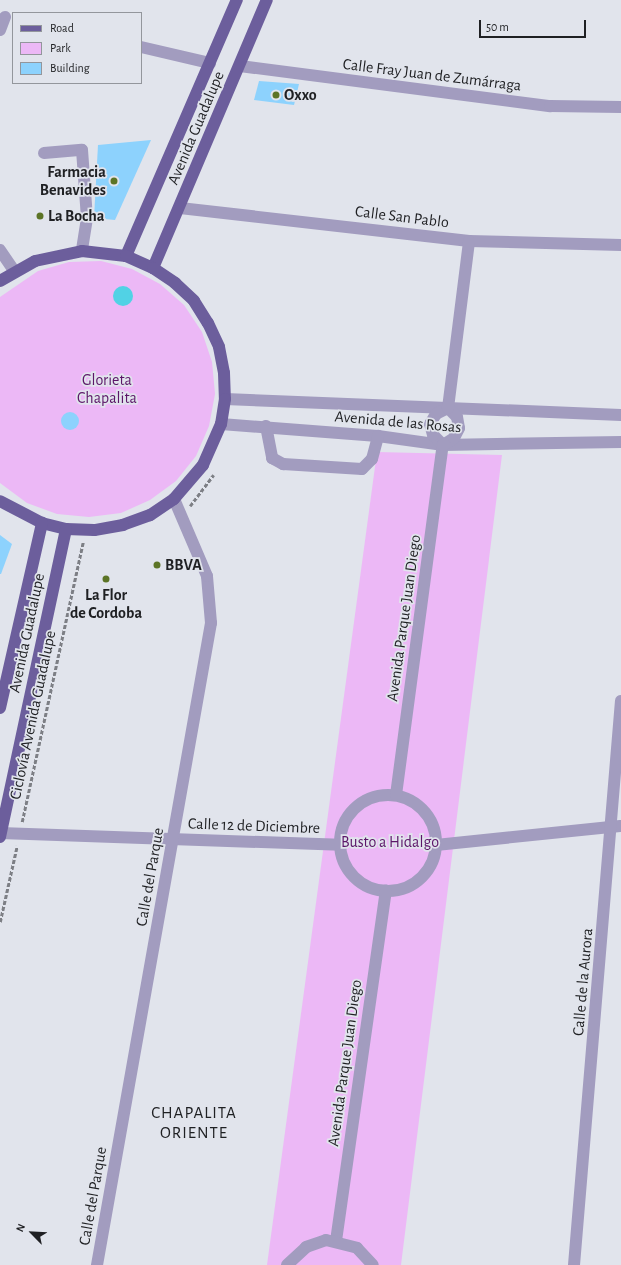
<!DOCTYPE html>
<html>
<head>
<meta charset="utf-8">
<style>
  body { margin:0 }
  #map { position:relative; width:621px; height:1265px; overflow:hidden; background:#e1e4ec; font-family:"Alegreya Sans",sans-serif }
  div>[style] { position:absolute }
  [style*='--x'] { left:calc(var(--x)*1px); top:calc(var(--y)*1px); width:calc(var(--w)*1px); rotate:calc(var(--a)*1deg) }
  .green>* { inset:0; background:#ecb8f6 }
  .water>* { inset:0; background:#51d2e5 }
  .round { border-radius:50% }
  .building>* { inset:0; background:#8dd2fd }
  .path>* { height:2.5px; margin-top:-1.25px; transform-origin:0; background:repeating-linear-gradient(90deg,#7d7f85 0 4px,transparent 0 6px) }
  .minor>* { height:12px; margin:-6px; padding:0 6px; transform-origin:6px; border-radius:6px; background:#a29cbf }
  .minor>.ring { margin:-6px; padding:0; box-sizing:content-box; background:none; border:12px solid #a29cbf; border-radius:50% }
  .major>* { height:12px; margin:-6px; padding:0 6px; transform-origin:6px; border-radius:6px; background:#6c5e9c }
  .dots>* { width:11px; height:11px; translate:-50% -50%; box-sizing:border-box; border:2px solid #e1e4ec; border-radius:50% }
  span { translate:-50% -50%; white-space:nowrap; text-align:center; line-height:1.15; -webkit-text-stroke:3.5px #e1e4ec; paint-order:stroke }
  .street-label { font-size:16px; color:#1f2023 }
  .poi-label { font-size:16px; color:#1f2023; font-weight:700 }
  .left { translate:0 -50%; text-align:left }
  .right { translate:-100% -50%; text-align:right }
  .park-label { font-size:16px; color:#5c1669 }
  .neighbourhood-label { font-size:17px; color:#1f2023; letter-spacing:1px }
  .legend { position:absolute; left:12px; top:12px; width:130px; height:72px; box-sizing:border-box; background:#e1e4ec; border:1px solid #93969c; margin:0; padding:5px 7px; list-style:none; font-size:12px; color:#1f2023 }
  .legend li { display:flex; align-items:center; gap:8px; height:20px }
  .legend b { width:20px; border:1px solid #93969c }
  .north { position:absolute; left:12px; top:1213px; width:40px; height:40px; -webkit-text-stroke:3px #e1e4ec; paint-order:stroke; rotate:294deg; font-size:11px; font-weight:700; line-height:16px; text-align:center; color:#1f2023 }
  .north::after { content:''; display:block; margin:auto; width:14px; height:18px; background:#1f2023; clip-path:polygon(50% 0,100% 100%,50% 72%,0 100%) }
  .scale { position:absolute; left:479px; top:20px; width:107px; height:18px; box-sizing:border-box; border:2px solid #1f2023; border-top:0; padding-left:5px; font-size:12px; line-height:14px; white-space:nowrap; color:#1f2023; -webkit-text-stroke:3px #e1e4ec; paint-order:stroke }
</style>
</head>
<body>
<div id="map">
  <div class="green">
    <div style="clip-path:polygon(101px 261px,132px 269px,160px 284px,184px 305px,202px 332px,212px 362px,215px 394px,209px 426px,196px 456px,176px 481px,150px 500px,121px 513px,89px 517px,57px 514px,27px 503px,0 483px,0 297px,38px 271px,69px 262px)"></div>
    <div style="clip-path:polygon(377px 452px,502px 455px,401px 1265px,267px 1265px)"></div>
  </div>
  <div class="water">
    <div class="round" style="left:113px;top:286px;width:20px;height:20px"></div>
  </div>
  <div class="building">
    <div style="clip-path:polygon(259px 81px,299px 84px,294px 105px,254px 100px)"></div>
    <div style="clip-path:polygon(151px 140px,115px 220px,94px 218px,98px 145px)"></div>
    <div class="round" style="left:61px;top:412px;width:18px;height:18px"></div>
    <div style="clip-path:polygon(0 535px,12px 544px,1px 574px,0 574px)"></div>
  </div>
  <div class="path">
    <div style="--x:190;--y:506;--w:39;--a:-53"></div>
    <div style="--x:22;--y:822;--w:287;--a:-77.7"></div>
    <div style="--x:0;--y:922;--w:78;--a:-77.4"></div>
  </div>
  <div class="minor">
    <div style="--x:0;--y:30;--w:14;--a:-69"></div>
    <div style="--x:141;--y:47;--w:71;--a:13.1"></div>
    <div style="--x:240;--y:66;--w:313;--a:7.4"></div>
    <div style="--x:550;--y:106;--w:71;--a:0.8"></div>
    <div style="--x:44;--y:153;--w:38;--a:-5"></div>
    <div style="--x:82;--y:150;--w:68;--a:85.8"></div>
    <div style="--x:87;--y:218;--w:33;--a:99"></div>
    <div style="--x:180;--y:208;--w:291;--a:6.5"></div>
    <div style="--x:469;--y:241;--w:152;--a:1.5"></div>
    <div style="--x:0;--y:250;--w:25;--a:56"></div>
    <div style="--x:225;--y:399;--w:396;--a:2.3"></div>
    <div style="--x:221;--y:424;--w:157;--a:4.4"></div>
    <div style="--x:378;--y:436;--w:66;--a:7.9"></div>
    <div style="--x:443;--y:445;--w:178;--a:-1"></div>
    <div style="--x:266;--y:426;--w:33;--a:79"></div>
    <div style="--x:272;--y:458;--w:13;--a:29"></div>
    <div style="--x:283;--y:464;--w:79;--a:3.6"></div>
    <div style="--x:362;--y:469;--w:14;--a:-45"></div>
    <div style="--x:372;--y:459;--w:24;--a:-75"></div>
    <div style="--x:443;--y:445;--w:14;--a:-135"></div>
    <div style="--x:433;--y:435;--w:11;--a:-105"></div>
    <div style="--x:430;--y:424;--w:12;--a:-59"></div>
    <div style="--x:436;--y:414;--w:13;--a:-27"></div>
    <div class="ring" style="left:340px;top:795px;width:84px;height:84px"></div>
    <div style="--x:396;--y:795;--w:353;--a:-82.4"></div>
    <div style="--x:443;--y:445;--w:13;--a:-32"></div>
    <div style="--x:454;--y:438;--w:11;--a:-63"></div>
    <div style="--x:459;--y:428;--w:11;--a:-100"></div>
    <div style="--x:457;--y:417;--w:13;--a:-135"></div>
    <div style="--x:448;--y:408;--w:168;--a:-82.8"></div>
    <div style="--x:0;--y:833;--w:340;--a:2"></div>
    <div style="--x:436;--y:845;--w:185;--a:-5.9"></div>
    <div style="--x:336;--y:1241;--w:354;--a:-81.9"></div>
    <div style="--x:97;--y:1265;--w:652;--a:-79.93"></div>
    <div style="--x:211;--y:623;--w:47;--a:-94.9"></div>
    <div style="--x:207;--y:576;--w:84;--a:-113.2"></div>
    <div style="--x:287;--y:1265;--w:26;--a:-43"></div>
    <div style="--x:306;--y:1247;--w:21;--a:-19"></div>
    <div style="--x:326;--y:1240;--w:32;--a:14"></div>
    <div style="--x:357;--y:1248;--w:23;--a:47"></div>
    <div style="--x:574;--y:1265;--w:566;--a:-85.24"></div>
  </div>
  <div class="major">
    <div style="--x:126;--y:256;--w:279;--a:-66.6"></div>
    <div style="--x:153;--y:268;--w:291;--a:-67"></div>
    <div style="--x:0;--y:281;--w:40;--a:-29.7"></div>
    <div style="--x:35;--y:261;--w:48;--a:-12"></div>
    <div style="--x:82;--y:251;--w:44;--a:6.5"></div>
    <div style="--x:126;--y:256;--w:30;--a:24"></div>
    <div style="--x:153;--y:268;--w:27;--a:34"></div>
    <div style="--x:175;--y:283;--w:26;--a:43"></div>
    <div style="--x:194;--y:301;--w:26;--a:58"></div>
    <div style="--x:208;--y:323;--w:26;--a:65"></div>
    <div style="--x:219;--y:347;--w:26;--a:79"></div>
    <div style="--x:224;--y:373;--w:26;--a:88"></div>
    <div style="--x:225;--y:399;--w:25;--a:99"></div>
    <div style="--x:221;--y:424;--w:45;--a:113.7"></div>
    <div style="--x:203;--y:465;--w:45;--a:130.5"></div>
    <div style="--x:174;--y:499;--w:29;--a:146"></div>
    <div style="--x:150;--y:515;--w:29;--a:160"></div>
    <div style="--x:123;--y:525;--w:29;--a:170"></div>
    <div style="--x:94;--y:530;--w:28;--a:-178"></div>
    <div style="--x:66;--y:529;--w:25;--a:-166"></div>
    <div style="--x:42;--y:523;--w:47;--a:-152.4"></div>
    <div style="--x:0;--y:708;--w:190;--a:-77.2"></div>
    <div style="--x:0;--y:837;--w:315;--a:-77.9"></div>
  </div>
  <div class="dots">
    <div style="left:276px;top:95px;background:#5c7426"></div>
    <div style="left:114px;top:181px;background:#5c7426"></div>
    <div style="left:40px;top:216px;background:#5c7426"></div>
    <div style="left:157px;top:565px;background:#5c7426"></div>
    <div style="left:106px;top:579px;background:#5c7426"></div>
  </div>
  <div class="street-label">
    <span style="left:432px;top:75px;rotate:7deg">Calle Fray Juan de Zumárraga</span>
    <span style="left:196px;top:128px;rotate:-67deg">Avenida Guadalupe</span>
    <span style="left:402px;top:217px;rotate:7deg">Calle San Pablo</span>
    <span style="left:398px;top:422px;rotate:5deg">Avenida de las Rosas</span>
    <span style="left:404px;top:618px;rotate:-82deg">Avenida Parque Juan Diego</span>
    <span style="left:27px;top:633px;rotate:-78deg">Avenida Guadalupe</span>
    <span style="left:33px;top:715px;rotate:-78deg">Ciclovía Avenida Guadalupe</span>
    <span style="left:254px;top:826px;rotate:2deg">Calle 12 de Diciembre</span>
    <span style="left:150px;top:877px;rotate:-80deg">Calle del Parque</span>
    <span style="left:583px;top:982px;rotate:-85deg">Calle de la Aurora</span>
    <span style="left:345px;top:1063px;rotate:-82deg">Avenida Parque Juan Diego</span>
    <span style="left:93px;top:1196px;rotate:-80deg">Calle del Parque</span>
  </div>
  <div class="poi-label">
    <span class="left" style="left:284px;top:95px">Oxxo</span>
    <span class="right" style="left:106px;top:181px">Farmacia<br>Benavides</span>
    <span class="left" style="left:48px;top:216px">La Bocha</span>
    <span class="left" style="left:165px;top:565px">BBVA</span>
    <span style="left:106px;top:604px">La Flor<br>de Cordoba</span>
  </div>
  <div class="park-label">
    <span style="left:107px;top:389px">Glorieta<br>Chapalita</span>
    <span style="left:390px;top:842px">Busto a Hidalgo</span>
  </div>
  <div class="neighbourhood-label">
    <span style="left:194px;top:1123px">CHAPALITA<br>ORIENTE</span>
  </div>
  <ul class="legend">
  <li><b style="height:5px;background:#6c5e9c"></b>Road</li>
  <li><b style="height:11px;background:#ecb8f6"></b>Park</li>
  <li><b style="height:11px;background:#8dd2fd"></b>Building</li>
  </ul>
  <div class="north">N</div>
  <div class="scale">50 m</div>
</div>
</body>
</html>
